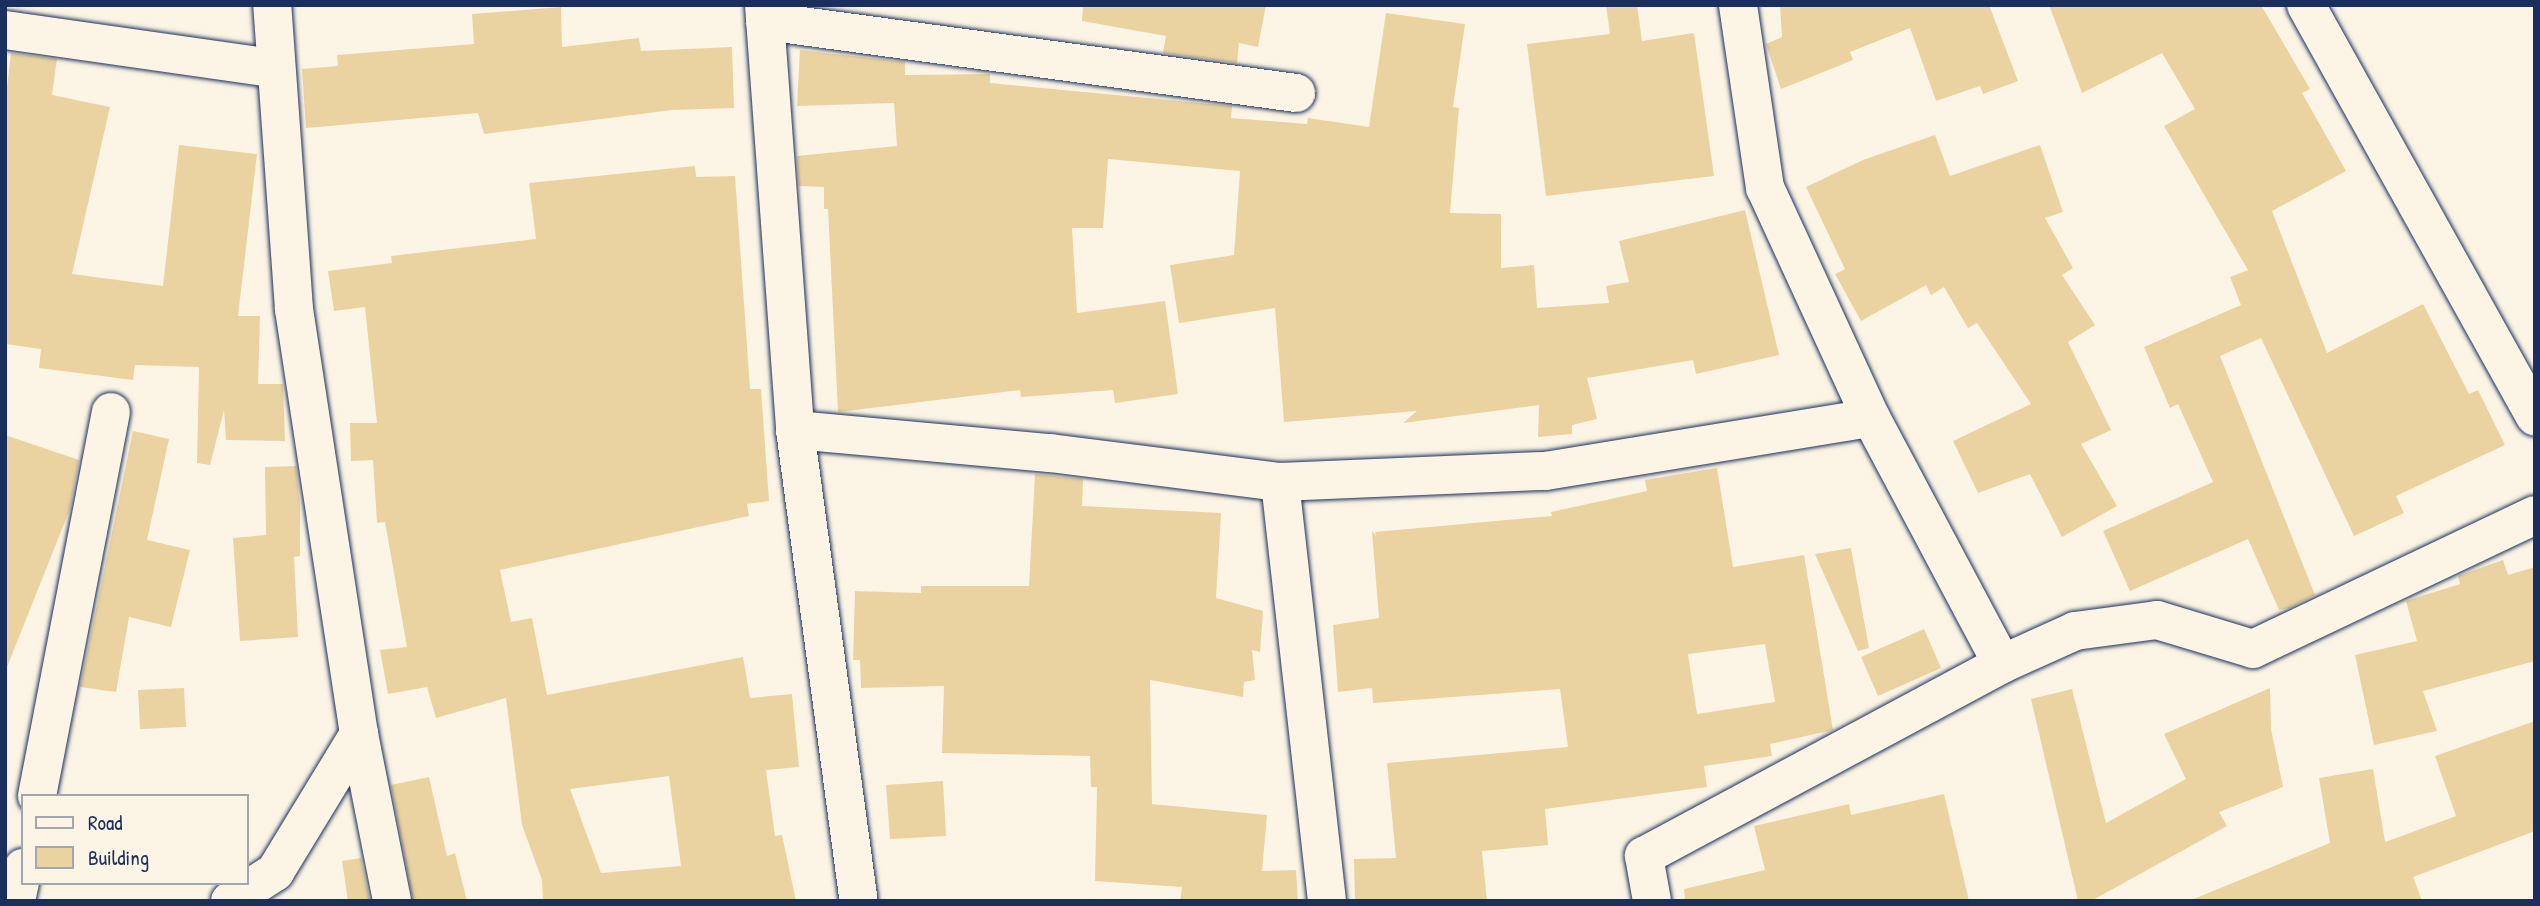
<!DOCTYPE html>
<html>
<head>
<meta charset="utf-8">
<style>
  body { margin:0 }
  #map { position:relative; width:2540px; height:906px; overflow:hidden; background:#fcf5e5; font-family:"Patrick Hand",sans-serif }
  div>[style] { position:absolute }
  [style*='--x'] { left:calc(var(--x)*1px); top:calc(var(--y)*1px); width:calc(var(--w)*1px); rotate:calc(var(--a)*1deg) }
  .building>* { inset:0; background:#ebd3a1 }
  .roads { filter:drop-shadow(0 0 2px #1b2f5e) drop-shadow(0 0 2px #1b2f5e) }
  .minor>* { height:38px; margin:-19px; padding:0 19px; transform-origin:19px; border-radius:19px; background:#fcf5e5 }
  span { translate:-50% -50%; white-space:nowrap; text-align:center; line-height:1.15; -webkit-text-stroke:5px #fcf5e5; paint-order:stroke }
  .frame { position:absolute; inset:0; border:7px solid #1b2f5e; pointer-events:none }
  .legend { position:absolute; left:21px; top:794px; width:228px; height:91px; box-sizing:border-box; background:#fcf5e5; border:2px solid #a2a6af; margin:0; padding:9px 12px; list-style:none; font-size:21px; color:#1b2f5e }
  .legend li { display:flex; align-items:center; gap:14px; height:35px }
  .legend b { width:35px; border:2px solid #a2a6af }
</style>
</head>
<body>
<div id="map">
  <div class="building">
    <div style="clip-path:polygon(1083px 5px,1266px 5px,1258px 47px,1239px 43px,1237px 63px,1163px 53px,1166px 36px,1082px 21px)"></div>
    <div style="clip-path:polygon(1606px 5px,1637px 5px,1642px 41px,1694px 33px,1714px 176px,1546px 196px,1527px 44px,1610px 34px)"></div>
    <div style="clip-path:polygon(1780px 5px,1989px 5px,2018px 81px,1983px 94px,1980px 86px,1936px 101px,1910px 28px,1850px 52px,1853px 60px,1781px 89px,1766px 44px,1782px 37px)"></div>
    <div style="clip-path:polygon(2049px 5px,2261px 5px,2310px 89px,2302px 93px,2346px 171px,2272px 211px,2327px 353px,2423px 304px,2469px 394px,2478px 390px,2505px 445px,2396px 496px,2404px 513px,2354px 536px,2261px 338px,2220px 356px,2315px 595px,2289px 608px,2279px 610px,2248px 539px,2130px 591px,2103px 531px,2213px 482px,2178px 404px,2170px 408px,2144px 347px,2241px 305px,2230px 277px,2248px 270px,2164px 126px,2195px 109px,2162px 53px,2082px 93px)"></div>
    <div style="clip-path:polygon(561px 7px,562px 47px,639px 38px,641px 51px,732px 47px,734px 108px,672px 110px,484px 134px,478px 113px,306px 128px,302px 69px,338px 66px,337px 55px,474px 44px,472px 14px)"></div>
    <div style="clip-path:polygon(1386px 13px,1465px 24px,1453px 107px,1459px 108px,1450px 213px,1501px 214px,1501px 268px,1534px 265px,1537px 308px,1609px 303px,1606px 286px,1629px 282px,1619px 241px,1745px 210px,1779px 355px,1696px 374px,1693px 360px,1587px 378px,1597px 419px,1572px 425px,1572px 434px,1538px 437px,1539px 405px,1403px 423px,1417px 411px,1284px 422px,1275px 308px,1179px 323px,1170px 265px,1234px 255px,1240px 171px,1108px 159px,1103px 228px,1072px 228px,1077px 313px,1165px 301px,1178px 394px,1115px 403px,1113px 390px,1021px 397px,1020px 390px,838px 412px,828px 209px,824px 209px,824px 187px,799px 186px,797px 156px,897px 146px,894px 103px,797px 106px,800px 50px,905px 62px,905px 75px,990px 74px,990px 83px,1232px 106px,1231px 118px,1307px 124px,1308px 118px,1369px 127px)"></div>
    <div style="clip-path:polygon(11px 53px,57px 59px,52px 95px,110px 107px,72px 274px,163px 286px,179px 145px,257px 154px,238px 316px,260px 316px,258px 384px,283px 384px,285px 441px,226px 440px,224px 410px,210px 465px,197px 463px,199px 367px,135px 365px,133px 380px,39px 368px,41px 349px,5px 344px,5px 104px)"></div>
    <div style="clip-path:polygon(1935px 135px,1950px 176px,2040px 145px,2063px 212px,2045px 218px,2073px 268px,2062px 275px,2095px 325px,2068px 342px,2111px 430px,2081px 444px,2117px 506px,2062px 537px,2030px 474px,1978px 493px,1953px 441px,2031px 404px,1977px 323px,1968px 328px,1944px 287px,1931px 295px,1926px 285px,1861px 321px,1835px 274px,1845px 269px,1806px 187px,1863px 160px)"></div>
    <div style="clip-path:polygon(evenodd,695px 166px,696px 177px,735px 176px,750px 389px,761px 389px,769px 501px,747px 504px,749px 516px,500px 570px,511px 622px,532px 618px,547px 695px,743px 657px,750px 698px,792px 694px,799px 767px,766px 770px,775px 836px,782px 835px,796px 901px,543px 901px,542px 880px,522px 825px,506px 698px,436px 718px,427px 687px,388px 694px,380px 650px,407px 647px,385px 522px,377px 523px,373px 460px,351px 461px,350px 423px,377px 423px,365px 307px,334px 311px,328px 271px,392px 263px,391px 256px,536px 239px,529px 183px,695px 166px,669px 776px,681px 866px,601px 873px,570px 789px,669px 776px)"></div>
    <div style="clip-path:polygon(133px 431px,169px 439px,147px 540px,190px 550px,171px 627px,129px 617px,116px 692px,80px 687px)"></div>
    <div style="clip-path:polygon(5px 435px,79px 460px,70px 509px,7px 667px)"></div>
    <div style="clip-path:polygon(296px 466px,300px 505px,300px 556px,294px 557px,298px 637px,240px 641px,233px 538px,266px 535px,265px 467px)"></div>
    <div style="clip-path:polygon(evenodd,1717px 468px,1733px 567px,1804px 555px,1833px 730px,1770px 744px,1772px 756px,1704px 766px,1707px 787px,1545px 809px,1548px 845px,1482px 851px,1487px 901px,1355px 901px,1354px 859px,1396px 858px,1387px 763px,1568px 747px,1560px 689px,1373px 703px,1372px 688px,1338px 692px,1333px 625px,1379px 618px,1372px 531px,1376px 536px,1375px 532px,1552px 516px,1551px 512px,1647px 491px,1645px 480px,1717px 468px,1765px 644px,1775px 702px,1697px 714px,1688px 654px,1765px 644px)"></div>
    <div style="clip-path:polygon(1035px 474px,1083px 479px,1082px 506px,1221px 513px,1216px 598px,1263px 611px,1260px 652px,1252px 650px,1255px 680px,1244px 682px,1243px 697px,1150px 680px,1152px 804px,1267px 815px,1262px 871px,1296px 870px,1298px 901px,1180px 901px,1182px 887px,1095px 881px,1097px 787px,1091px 787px,1090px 756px,942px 753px,944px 686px,861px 688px,860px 660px,853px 660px,855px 591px,921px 593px,921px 586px,1029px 586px)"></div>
    <div style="clip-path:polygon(1851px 548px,1869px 648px,1858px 651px,1815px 554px)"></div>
    <div style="clip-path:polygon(2503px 560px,2508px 575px,2535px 567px,2535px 661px,2423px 691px,2437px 731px,2374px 745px,2355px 655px,2417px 641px,2406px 601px,2460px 584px,2458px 576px)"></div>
    <div style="clip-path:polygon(1924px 629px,1941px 668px,1878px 696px,1861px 657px)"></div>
    <div style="clip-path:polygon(184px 688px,186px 727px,140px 729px,138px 690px)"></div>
    <div style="clip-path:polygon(2270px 688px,2271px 729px,2283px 787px,2219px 812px,2227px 826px,2091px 901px,2078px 901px,2031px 699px,2072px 689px,2106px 823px,2186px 779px,2164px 734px)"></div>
    <div style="clip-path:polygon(2535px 721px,2535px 831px,2413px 877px,2422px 901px,2189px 901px,2330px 843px,2319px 778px,2373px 769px,2385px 842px,2456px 816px,2435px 756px)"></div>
    <div style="clip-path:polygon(429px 777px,447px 856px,455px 853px,467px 901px,413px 901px,391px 785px)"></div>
    <div style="clip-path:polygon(943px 781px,946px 836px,890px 839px,886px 785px)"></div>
    <div style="clip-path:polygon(1944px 794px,1969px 901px,1685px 901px,1684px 889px,1765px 870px,1754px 826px,1849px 804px,1851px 815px)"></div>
    <div style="clip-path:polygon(361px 858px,370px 901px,348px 901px,342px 861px)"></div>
  </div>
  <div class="roads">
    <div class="minor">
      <div style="--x:764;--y:5;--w:426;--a:85.8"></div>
      <div style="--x:795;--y:430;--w:475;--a:82.3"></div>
      <div style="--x:2306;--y:5;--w:471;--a:60.9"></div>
      <div style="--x:765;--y:21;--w:536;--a:7.72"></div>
      <div style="--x:5;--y:30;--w:271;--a:8.1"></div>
      <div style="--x:795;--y:430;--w:256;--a:5.2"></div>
      <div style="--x:1050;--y:453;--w:232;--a:7.2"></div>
      <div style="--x:1280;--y:482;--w:266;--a:-2.4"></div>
      <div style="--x:1546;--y:471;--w:329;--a:-9.3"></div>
      <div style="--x:1280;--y:482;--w:422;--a:83.6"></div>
      <div style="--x:2002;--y:664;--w:80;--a:-24.3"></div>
      <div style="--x:2075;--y:631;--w:83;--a:-7.6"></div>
      <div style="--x:2157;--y:620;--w:100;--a:16.8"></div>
      <div style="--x:2253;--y:649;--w:312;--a:-25.4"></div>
      <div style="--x:359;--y:734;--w:170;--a:78.8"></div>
      <div style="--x:37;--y:796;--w:391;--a:-79.1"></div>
      <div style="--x:16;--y:901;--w:34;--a:-78"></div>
      <div style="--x:230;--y:901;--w:54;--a:-32.8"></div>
      <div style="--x:275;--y:872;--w:162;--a:-58.7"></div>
      <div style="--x:359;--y:734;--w:430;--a:-98.7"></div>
      <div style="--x:294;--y:309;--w:305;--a:-94.1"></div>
      <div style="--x:1652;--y:901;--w:46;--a:-100.1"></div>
      <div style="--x:1644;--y:856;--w:406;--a:-28.2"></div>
      <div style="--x:2002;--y:664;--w:279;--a:-118"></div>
      <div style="--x:1871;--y:418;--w:253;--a:-114.7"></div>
      <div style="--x:1765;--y:188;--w:185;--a:-98.4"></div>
    </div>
  </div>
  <div class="frame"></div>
  <ul class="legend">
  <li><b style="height:9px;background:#fcf5e5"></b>Road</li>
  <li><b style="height:19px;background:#ebd3a1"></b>Building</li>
  </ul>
</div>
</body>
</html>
